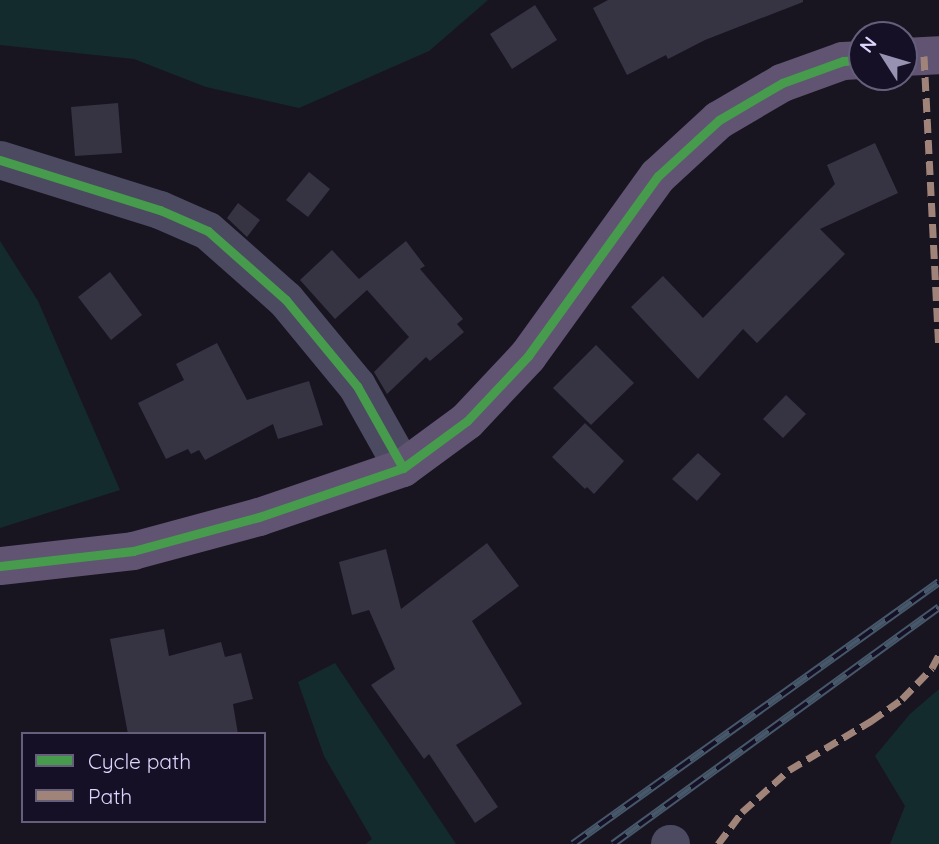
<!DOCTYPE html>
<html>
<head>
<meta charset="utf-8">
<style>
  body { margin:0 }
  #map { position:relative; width:939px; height:844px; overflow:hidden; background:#181521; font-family:Quicksand,sans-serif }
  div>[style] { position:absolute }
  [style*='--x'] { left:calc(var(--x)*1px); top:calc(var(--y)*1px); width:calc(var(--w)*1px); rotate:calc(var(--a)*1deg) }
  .green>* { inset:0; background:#142b2e }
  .building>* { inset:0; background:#363343 }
  .minor>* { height:38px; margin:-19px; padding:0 19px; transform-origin:19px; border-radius:19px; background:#4c4a61 }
  .major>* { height:38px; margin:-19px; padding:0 19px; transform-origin:19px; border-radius:19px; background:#605472 }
  .rail>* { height:8px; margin-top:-4px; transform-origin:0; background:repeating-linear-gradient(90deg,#151026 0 16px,#46586a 0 32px); box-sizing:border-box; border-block:2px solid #46586a }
  .quiet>* { height:7px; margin-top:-3.5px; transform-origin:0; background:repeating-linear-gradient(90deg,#a18479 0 14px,transparent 0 21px) }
  .cycleway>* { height:9px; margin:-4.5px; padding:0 4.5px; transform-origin:4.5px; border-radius:4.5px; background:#469c4c }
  span { translate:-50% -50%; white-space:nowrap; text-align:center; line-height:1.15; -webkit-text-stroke:5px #151026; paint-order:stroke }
  .legend { position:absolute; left:21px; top:732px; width:245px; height:91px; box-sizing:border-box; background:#151026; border:2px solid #655f7c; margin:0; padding:9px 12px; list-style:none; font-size:21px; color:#dcd6fe }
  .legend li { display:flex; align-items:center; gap:14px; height:35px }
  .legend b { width:35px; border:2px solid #655f7c }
  .north { position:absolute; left:848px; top:21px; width:70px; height:70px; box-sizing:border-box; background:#151026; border:2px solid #655f7c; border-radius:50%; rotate:307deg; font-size:19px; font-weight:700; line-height:28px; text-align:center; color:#dcd6fe }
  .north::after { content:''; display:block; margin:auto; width:24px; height:32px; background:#9792b1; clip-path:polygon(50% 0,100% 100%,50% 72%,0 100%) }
</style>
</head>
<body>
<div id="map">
  <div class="green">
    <div style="clip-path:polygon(0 0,488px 0,429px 51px,299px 108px,206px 87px,134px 59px,0 45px)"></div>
    <div style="clip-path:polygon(0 241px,38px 301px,120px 490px,0 528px)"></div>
    <div style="clip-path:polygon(335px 663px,456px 844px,366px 844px,372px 839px,324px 756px,298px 682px)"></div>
    <div style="clip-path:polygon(939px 689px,939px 844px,890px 844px,905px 806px,875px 756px,910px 714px)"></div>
  </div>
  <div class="building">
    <div style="clip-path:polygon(608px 0,803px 0,803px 2px,705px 40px,668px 59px,666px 55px,627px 75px,593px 8px)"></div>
    <div style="clip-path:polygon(535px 5px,557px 40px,512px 69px,490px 34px)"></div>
    <div style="clip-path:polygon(118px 103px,122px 153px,75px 156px,71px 107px)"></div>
    <div style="clip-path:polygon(875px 143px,898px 193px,820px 229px,845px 254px,757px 343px,743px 329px,698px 379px,631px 307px,663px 276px,703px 318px,835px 184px,827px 165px)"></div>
    <div style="clip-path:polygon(309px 172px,330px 189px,308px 217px,286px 200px)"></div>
    <div style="clip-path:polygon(238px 203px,260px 220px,247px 237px,227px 218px)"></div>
    <div style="clip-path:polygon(406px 241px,425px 266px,420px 269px,463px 319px,457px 324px,464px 332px,430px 361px,426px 357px,387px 394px,374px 372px,409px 337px,367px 290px,335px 319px,300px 280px,332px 250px,359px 279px)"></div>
    <div style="clip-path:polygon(110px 272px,142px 315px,111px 340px,78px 297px)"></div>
    <div style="clip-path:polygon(217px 343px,247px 400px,309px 381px,323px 425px,278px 439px,273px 424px,205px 460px,199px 450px,191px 454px,188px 449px,166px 459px,138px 403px,184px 380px,176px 364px)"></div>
    <div style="clip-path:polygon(596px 345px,634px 383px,591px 425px,553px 388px)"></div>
    <div style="clip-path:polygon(786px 395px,806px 414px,783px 438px,763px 419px)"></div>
    <div style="clip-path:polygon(585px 423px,624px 461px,594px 494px,587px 487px,585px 489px,552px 457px)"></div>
    <div style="clip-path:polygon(698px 453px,721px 474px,697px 501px,672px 479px)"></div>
    <div style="clip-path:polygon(487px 543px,519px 586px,472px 621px,522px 704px,456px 745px,498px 807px,475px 823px,429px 754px,424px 759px,371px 685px,395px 669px,369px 610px,352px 615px,339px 562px,386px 549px,401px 609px)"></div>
    <div style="clip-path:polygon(164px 629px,169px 656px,221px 642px,225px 657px,241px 653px,253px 699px,233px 704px,238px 734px,128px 734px,110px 639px)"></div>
  </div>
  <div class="minor">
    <div style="--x:0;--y:160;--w:168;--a:17.4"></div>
    <div style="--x:160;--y:210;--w:52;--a:23.6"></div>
    <div style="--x:208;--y:231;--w:104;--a:41.5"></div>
    <div style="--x:286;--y:300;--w:112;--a:50.5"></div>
    <div style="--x:357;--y:386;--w:94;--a:60.7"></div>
    <div style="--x:670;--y:844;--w:1;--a:0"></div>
  </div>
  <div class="major">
    <div style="--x:904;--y:57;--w:35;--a:-3"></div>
    <div style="--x:0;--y:566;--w:134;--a:-6.4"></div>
    <div style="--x:133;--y:551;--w:131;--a:-15.1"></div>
    <div style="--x:259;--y:517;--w:152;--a:-18.8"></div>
    <div style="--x:403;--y:468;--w:79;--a:-36.3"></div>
    <div style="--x:467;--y:421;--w:89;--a:-46.8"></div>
    <div style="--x:528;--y:356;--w:222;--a:-54.2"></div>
    <div style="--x:658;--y:176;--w:83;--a:-42.6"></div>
    <div style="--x:719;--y:120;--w:73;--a:-30.4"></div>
    <div style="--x:782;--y:83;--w:65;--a:-19.8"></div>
    <div style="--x:843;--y:61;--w:19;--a:-3"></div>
  </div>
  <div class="rail">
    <div style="--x:573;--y:844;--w:450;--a:-35.6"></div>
    <div style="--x:613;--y:844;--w:403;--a:-36"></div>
  </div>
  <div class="quiet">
    <div style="--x:924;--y:56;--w:292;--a:87.1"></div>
    <div style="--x:718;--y:844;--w:40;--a:-53"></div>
    <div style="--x:742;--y:812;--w:63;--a:-41.8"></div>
    <div style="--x:789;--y:770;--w:96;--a:-30.9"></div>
    <div style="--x:871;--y:721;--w:38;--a:-35"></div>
    <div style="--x:902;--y:699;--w:43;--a:-45.9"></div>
    <div style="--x:932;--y:668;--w:15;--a:-62"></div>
  </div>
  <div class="cycleway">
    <div style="--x:0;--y:160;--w:168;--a:17.4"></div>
    <div style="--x:160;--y:210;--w:52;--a:23.6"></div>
    <div style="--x:208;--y:231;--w:104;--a:41.5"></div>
    <div style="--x:286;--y:300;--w:112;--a:50.5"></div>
    <div style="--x:357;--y:386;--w:94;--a:60.7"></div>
    <div style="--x:0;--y:566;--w:134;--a:-6.4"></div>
    <div style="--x:133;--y:551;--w:131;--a:-15.1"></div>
    <div style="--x:259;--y:517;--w:152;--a:-18.8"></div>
    <div style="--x:403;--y:468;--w:79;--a:-36.3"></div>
    <div style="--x:467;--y:421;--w:89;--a:-46.8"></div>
    <div style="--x:528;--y:356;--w:222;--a:-54.2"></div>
    <div style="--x:658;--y:176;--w:83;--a:-42.6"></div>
    <div style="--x:719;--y:120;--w:73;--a:-30.4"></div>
    <div style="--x:782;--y:83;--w:65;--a:-19.8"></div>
    <div style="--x:843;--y:61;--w:19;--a:-3"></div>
  </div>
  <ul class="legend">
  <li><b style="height:9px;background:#469c4c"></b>Cycle path</li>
  <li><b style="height:9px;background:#a18479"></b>Path</li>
  </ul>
  <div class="north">N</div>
</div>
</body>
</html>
